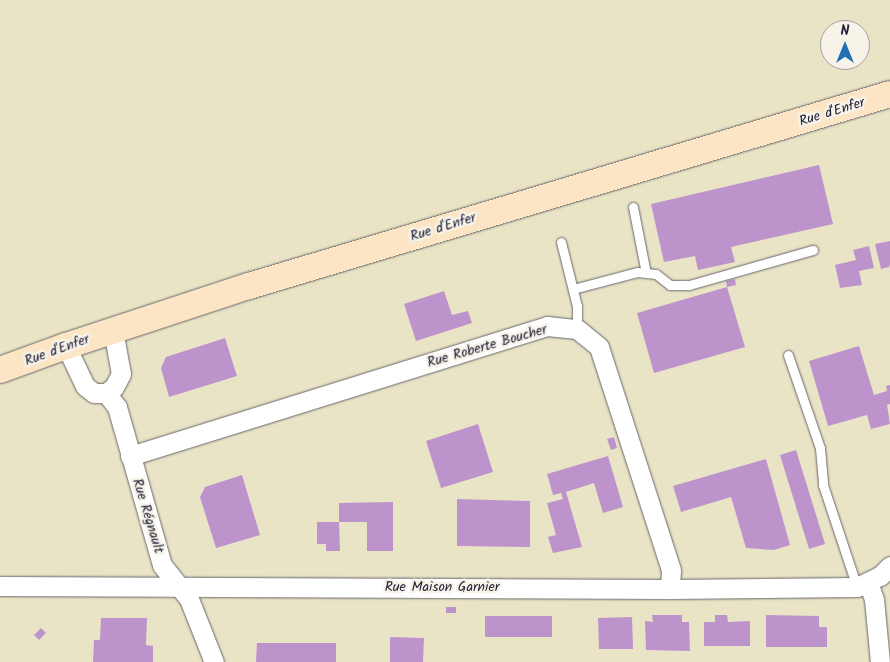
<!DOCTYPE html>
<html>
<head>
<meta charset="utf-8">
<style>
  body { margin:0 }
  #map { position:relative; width:890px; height:662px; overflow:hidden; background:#eae4c6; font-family:Kalam,sans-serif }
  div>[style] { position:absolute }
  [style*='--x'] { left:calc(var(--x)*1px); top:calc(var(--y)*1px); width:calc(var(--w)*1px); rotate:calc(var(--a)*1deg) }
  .building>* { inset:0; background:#bd93cc }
  .roads { filter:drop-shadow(0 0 1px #68666c) drop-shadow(0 0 1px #68666c) }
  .lane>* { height:9px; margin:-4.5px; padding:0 4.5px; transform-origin:4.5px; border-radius:4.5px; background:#fff }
  .street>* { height:19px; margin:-9.5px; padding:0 9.5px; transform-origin:9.5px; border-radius:9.5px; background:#fff }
  .secondary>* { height:26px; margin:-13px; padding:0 13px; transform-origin:13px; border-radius:13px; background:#fce5c4 }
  span { translate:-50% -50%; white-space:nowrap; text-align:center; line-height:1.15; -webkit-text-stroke:5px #f7f3e8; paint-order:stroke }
  .street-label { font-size:14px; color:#22223b }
  .north { position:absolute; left:820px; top:20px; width:50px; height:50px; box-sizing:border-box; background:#f7f3e8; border:1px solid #a29fa3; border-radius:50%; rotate:0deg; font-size:14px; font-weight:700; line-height:20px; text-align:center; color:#22223b }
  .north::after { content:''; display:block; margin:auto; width:18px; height:22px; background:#1f6fb2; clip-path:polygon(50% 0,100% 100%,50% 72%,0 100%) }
</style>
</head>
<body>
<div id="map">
  <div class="building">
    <div style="clip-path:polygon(819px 165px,833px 224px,731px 247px,735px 262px,698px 270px,695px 256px,664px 262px,651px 204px)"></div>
    <div style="clip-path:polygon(890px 241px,890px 264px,889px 267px,881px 269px,875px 244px)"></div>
    <div style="clip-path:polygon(869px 246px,874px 268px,859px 271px,862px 285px,840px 288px,835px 265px,856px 260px,853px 250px)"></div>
    <div style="clip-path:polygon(735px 279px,736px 285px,727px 287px,726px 281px)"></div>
    <div style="clip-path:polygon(727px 287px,745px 347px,654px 373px,637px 313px)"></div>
    <div style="clip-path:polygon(444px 291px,452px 315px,468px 311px,472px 323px,416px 341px,404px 304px)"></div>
    <div style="clip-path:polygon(225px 338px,237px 376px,169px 397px,161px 368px,166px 357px)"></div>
    <div style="clip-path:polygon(859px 346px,874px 395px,887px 391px,886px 386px,890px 385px,890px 404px,887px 405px,890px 424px,871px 429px,867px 415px,828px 426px,809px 361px)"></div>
    <div style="clip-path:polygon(478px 424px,493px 472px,441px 488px,426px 441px)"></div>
    <div style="clip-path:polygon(614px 437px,617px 448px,611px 450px,607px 439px)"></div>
    <div style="clip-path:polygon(796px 450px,825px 544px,809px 549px,780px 455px)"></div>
    <div style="clip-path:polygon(608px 456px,623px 507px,603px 513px,594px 483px,566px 492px,582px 547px,553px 553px,548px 537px,556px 535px,547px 503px,563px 499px,561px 493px,553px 495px,547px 474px)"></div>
    <div style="clip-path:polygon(766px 459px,790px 545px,774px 550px,746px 548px,731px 497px,681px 512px,673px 486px)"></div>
    <div style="clip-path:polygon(242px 475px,260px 535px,216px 548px,200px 497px,205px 487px)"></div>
    <div style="clip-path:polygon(457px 499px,530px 501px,530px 547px,457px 546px)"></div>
    <div style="clip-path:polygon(393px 502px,393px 551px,367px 551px,367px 522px,339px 522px,340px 551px,326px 551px,326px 544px,317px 544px,317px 522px,339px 522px,339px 503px)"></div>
    <div style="clip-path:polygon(446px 607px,456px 607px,456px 613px,446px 613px)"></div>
    <div style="clip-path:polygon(652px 615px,682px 615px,682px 622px,689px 622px,690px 651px,646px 650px,645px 621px,653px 622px)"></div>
    <div style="clip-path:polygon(715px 615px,727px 615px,728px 622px,750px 621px,750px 646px,704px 646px,704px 622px,715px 622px)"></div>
    <div style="clip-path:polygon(766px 615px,819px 616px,819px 627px,827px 627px,827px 647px,766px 647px)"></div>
    <div style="clip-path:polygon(485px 616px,552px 616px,552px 637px,485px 637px)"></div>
    <div style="clip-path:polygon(632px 617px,633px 649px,599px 649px,598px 618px)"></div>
    <div style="clip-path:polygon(101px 618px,147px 618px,146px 645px,153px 646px,153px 662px,93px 662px,94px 640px,100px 640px)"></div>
    <div style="clip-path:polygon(41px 628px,46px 633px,39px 640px,34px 635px)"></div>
    <div style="clip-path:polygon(390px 637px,424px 638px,423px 662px,390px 662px)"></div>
    <div style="clip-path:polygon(257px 643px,336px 643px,336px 662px,256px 662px)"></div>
  </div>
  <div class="roads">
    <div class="lane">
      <div style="--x:633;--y:207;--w:67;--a:78.9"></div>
      <div style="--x:561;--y:242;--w:66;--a:76"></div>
      <div style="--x:577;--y:306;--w:23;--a:90"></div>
      <div style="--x:573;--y:289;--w:66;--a:-14.9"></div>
      <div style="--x:637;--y:272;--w:19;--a:6"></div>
      <div style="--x:656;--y:274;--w:18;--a:38"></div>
      <div style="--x:670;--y:285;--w:19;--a:0"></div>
      <div style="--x:689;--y:285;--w:129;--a:-15.8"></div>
      <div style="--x:788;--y:355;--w:98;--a:71"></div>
      <div style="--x:820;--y:448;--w:37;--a:85"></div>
      <div style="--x:823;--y:485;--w:108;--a:71.6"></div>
    </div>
    <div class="street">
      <div style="--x:66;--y:346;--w:44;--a:64.6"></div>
      <div style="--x:85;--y:386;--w:11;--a:38"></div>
      <div style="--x:94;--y:393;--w:12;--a:0"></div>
      <div style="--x:106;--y:393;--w:10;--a:-37"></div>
      <div style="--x:114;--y:387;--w:15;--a:-62"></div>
      <div style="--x:121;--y:374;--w:45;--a:-100.3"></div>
      <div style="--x:106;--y:393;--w:18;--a:52"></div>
      <div style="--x:117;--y:407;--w:164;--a:74.1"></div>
      <div style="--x:162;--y:565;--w:43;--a:51.5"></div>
      <div style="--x:189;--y:599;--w:68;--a:68.4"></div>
      <div style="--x:130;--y:456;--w:437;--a:-17.3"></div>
      <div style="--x:547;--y:326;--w:30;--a:6"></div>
      <div style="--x:577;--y:329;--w:28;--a:39"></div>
      <div style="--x:599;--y:347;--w:234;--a:72.1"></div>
      <div style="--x:671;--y:570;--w:19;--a:93"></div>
      <div style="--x:868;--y:582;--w:18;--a:71"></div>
      <div style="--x:874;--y:599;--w:63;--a:84.6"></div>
      <div style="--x:0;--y:586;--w:670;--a:0.26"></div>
      <div style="--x:670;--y:589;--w:187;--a:-0.6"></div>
      <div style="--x:857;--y:587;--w:25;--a:-26"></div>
      <div style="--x:880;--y:576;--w:14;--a:-45"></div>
    </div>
    <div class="secondary">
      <div style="--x:0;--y:370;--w:70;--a:-20"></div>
      <div style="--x:66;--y:346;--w:193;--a:-18.2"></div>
      <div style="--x:249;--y:286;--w:669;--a:-16.67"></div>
    </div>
  </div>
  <div class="street-label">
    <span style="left:832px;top:112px;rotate:-17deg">Rue d'Enfer</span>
    <span style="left:443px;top:227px;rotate:-17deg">Rue d'Enfer</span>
    <span style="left:487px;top:346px;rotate:-16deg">Rue Roberte Boucher</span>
    <span style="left:57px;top:350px;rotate:-20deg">Rue d'Enfer</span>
    <span style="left:148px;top:516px;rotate:73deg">Rue Régnault</span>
    <span style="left:442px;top:587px">Rue Maison Garnier</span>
  </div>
  <div class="north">N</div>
</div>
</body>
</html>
